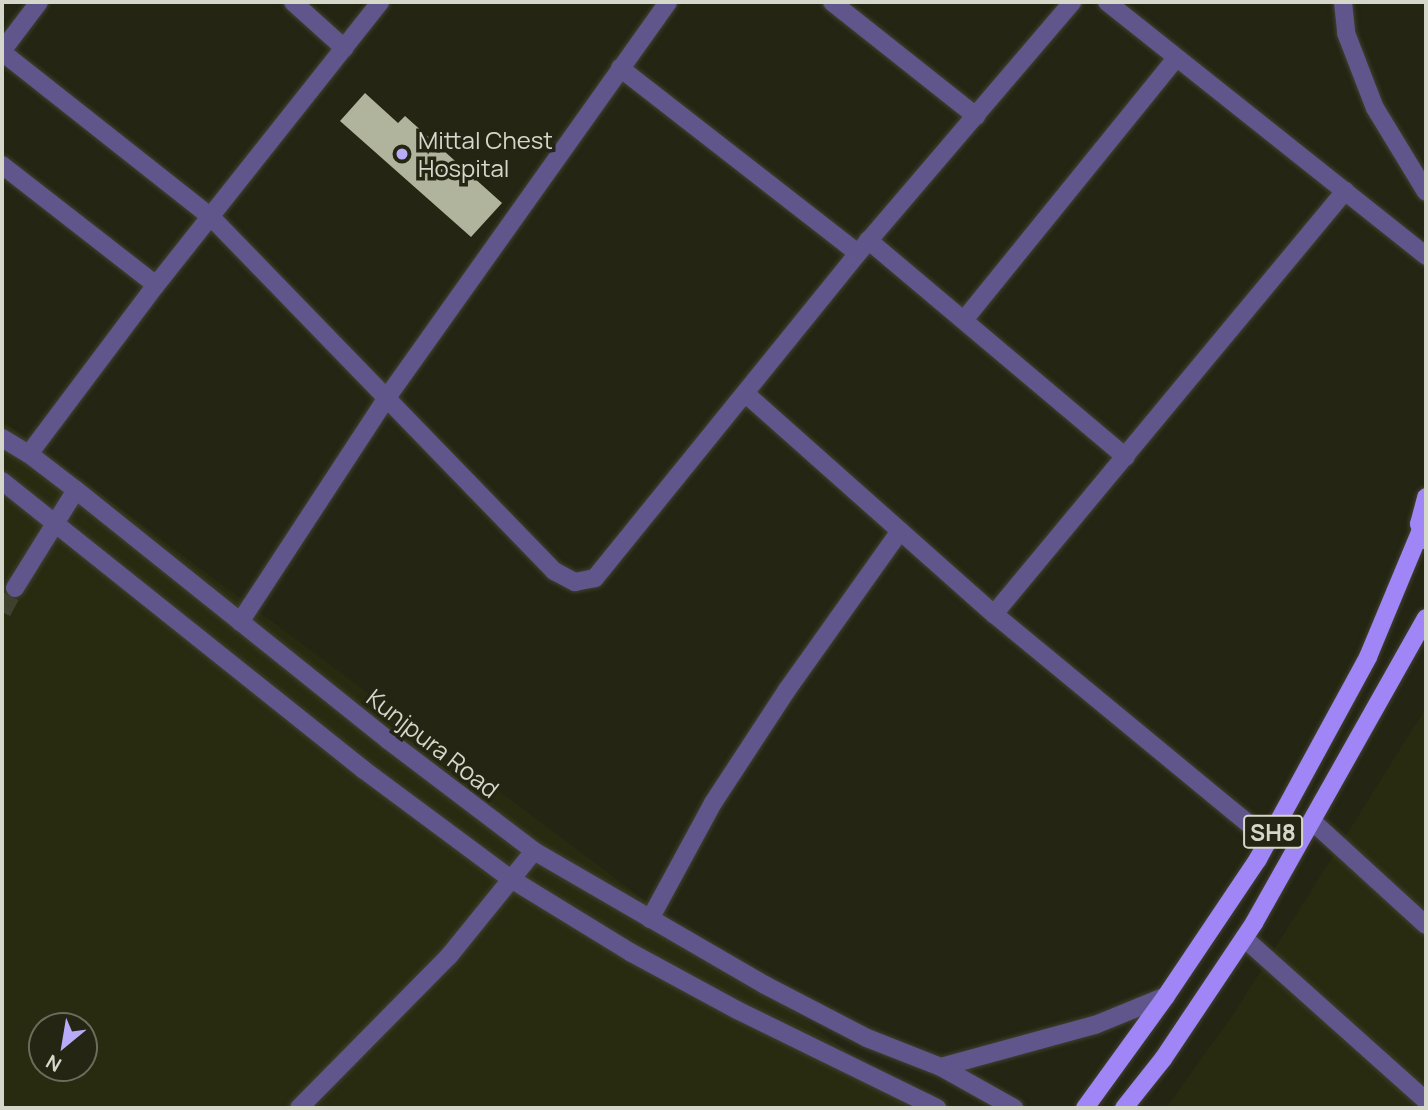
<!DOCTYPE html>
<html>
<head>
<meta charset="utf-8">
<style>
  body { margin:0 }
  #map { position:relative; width:1428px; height:1110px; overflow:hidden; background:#242512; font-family:Manrope,sans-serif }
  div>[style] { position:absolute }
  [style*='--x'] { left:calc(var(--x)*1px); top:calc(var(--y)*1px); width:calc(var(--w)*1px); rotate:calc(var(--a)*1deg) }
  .built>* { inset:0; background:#292b11 }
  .building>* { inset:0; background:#b1b49c }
  .minor-tunnel>* { height:18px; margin-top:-9px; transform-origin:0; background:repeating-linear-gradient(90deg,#3f402e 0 18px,transparent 0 27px) }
  .roads { filter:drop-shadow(0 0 2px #404130) drop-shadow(0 0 2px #404130) }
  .minor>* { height:18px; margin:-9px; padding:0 9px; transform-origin:9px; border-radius:9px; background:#61568c }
  .major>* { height:18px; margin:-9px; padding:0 9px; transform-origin:9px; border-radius:9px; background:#9f85f5 }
  .dots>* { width:19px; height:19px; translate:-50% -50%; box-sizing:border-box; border:4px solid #242512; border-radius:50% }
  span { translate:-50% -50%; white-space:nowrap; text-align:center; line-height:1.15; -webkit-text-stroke:7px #242512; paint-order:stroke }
  .shield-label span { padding:2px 5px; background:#242512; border:2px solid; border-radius:5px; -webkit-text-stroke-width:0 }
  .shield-label { font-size:23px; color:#d5d7cb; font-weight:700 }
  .poi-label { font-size:24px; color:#d5d7cb }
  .left { translate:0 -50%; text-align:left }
  .street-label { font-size:24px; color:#d5d7cb }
  .frame { position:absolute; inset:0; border:4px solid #d5d7cb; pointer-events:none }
  .north { position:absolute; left:28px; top:1012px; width:70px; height:70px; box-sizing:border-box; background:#242512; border:2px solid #6b6c5c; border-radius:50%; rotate:210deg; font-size:19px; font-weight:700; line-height:28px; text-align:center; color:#d5d7cb }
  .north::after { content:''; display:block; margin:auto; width:24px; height:32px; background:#b9abf7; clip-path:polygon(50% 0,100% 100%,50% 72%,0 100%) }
</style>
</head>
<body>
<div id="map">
  <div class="built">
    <div style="clip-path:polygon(evenodd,2px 420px,923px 1108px,2px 1108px,2px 420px,42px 1026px,84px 1026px,84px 1068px,42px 1068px,42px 1026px)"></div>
    <div style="clip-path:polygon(1426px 708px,1426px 1108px,1166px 1108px,1235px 1012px)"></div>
  </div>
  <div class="building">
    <div style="clip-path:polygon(365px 93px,398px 123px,405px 116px,502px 203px,471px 237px,340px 121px)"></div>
  </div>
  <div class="minor-tunnel">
    <div style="--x:2;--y:612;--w:27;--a:-62"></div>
  </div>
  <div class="roads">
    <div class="minor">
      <div style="--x:293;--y:2;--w:69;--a:42"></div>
      <div style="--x:832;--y:2;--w:184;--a:38.4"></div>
      <div style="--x:1107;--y:2;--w:408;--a:38.5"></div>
      <div style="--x:1343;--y:2;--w:31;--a:84"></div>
      <div style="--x:1346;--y:33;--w:80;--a:68.9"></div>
      <div style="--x:1375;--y:108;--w:98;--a:58.7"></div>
      <div style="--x:2;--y:51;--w:61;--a:-52.9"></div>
      <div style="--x:2;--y:52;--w:268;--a:38.3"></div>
      <div style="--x:212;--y:218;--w:492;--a:45.9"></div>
      <div style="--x:554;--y:571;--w:24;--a:28"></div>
      <div style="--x:575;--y:582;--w:20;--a:-11"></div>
      <div style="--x:595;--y:578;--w:418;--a:-51"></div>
      <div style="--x:858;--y:253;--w:330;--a:-49.5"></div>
      <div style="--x:620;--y:68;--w:301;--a:37.9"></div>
      <div style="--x:2;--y:165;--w:195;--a:37.9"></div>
      <div style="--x:868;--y:240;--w:337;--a:40.1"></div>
      <div style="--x:964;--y:320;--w:336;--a:-51"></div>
      <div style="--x:746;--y:394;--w:332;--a:41.6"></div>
      <div style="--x:994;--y:614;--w:355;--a:39.5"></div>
      <div style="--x:2;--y:438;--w:31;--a:31"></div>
      <div style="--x:29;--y:454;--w:59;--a:37.5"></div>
      <div style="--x:76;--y:490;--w:400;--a:38.7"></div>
      <div style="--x:388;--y:740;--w:183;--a:37.2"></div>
      <div style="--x:534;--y:851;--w:267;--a:30.1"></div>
      <div style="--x:765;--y:985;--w:115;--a:27.5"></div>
      <div style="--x:867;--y:1038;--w:79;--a:21.4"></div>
      <div style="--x:941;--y:1067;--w:84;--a:29.3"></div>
      <div style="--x:29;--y:454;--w:211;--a:-53.1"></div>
      <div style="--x:156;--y:285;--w:361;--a:-51.6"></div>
      <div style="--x:2;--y:481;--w:463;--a:38.6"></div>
      <div style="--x:364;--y:770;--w:183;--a:36.6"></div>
      <div style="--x:511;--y:879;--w:140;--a:31.5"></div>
      <div style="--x:630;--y:952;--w:122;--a:28.5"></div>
      <div style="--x:737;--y:1010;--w:223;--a:26.1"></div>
      <div style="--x:15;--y:588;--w:115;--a:-58.1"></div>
      <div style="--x:994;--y:614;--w:550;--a:-50.31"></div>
      <div style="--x:240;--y:622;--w:267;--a:-56.8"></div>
      <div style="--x:386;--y:399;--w:487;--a:-54.6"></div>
      <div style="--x:1312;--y:821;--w:154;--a:42.4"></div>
      <div style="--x:650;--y:919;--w:132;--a:-61.5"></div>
      <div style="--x:713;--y:803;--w:135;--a:-56.8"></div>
      <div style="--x:787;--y:690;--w:195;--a:-54.6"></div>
      <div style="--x:1244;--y:938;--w:244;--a:41.8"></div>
      <div style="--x:941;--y:1067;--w:160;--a:-15.3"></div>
      <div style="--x:1095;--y:1025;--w:77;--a:-22.2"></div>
      <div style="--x:299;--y:1108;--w:214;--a:-45.4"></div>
      <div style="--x:449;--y:956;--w:135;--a:-51"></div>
    </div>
    <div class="major">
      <div style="--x:1424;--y:540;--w:17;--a:-107"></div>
      <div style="--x:1419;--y:524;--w:28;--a:-75"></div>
      <div style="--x:1085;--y:1108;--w:138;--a:-54.1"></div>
      <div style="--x:1166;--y:996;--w:165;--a:-56.1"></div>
      <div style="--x:1258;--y:859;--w:230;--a:-61.4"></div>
      <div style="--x:1368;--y:657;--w:135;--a:-67.4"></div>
      <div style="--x:1124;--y:1108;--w:63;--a:-51.5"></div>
      <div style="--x:1163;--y:1059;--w:164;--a:-56.2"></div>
      <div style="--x:1254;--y:923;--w:350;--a:-60.6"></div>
    </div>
  </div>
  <div class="dots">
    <div style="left:402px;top:154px;background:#b9abf7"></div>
  </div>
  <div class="shield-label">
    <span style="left:1273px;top:832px">SH8</span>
  </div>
  <div class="poi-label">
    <span class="left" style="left:418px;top:154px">Mittal Chest<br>Hospital</span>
  </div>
  <div class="street-label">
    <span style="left:433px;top:743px;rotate:38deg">Kunjpura Road</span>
  </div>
  <div class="frame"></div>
  <div class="north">N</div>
</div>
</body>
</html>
